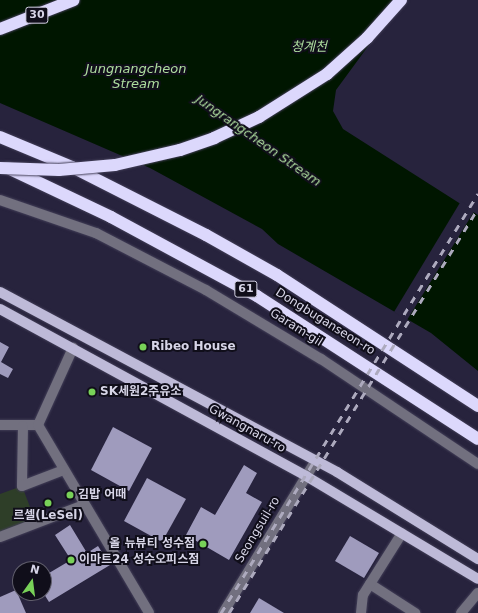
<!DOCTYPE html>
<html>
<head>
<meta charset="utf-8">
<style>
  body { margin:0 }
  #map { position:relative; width:478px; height:613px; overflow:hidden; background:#27233d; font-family:"DejaVu Sans","Noto Sans KR",sans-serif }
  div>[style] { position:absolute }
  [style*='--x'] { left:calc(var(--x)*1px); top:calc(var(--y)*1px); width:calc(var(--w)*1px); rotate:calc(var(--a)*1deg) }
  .green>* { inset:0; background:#2e3e28 }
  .water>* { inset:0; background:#001600 }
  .pier>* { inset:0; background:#27233d }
  .building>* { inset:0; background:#9f9bbd }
  .roads { filter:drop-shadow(0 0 1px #433f58) drop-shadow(0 0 1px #433f58) }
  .minor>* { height:10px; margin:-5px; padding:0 5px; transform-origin:5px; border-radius:5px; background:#72707f }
  .major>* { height:10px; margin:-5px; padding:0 5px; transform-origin:5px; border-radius:5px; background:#bebad8 }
  .highway>* { height:12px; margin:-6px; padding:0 6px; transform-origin:6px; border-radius:6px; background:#dcd8fc }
  .rail>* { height:3px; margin-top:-1.5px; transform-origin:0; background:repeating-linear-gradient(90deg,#adaabe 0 7px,transparent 0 14px) }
  .bridges { filter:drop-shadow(0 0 1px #433f58) drop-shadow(0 0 1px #433f58) }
  .highway-bridge>* { height:12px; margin:-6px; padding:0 6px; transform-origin:6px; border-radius:6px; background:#dcd8fc }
  .dots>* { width:11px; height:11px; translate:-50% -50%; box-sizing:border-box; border:2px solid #100e1a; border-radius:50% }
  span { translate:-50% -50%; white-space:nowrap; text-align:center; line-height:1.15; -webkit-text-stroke:4px #100e1a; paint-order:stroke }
  .shield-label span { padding:1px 3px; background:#100e1a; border:1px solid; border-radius:3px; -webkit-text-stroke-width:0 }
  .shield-label { font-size:11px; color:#d7d5e7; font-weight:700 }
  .street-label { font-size:12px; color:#d7d5e7 }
  .poi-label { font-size:12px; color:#d7d5e7; font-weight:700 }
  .left { translate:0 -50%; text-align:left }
  .right { translate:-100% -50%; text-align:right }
  .water-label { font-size:13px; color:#aedd9f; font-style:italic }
  .north { position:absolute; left:12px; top:561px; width:40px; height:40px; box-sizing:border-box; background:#100e1a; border:1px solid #605e6c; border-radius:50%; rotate:14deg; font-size:11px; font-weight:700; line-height:16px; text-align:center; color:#d7d5e7 }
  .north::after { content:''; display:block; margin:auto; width:14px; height:18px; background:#78d158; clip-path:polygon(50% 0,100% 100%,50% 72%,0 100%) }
</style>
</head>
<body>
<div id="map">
  <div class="green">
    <div style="clip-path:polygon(22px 486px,35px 520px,0 534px,0 494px)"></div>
  </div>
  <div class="water">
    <div style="clip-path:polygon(0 0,402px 0,336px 90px,333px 111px,343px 129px,478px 215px,478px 371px,431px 333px,278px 244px,262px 229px,150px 168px,0 103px)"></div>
  </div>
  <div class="pier">
    <div style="clip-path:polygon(461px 201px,475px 210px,407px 320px,394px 312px)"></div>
  </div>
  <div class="building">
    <div style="clip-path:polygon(0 342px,9px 347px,1px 362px,13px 369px,8px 378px,0 374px)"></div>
    <div style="clip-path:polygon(113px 427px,152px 448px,129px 491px,91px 470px)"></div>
    <div style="clip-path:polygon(244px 465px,257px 473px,246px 493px,262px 502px,229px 560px,186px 535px,201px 507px,215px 515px)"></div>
    <div style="clip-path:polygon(147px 478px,186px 499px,162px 542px,124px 521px)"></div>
    <div style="clip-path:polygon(70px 525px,87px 553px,98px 546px,110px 565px,49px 602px,44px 594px,44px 576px,71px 560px,55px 535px)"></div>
    <div style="clip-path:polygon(350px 536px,379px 553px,364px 578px,335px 561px)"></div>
    <div style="clip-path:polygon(16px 590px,26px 613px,0 613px,0 597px)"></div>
    <div style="clip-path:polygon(259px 598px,284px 613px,250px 613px)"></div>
  </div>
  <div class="roads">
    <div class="minor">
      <div style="--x:0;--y:200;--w:102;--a:19"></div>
      <div style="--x:96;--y:233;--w:124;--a:27.4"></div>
      <div style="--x:206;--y:290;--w:134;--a:31"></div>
      <div style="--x:321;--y:359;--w:189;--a:33.8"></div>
      <div style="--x:0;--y:425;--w:38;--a:0"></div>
      <div style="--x:38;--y:425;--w:85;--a:-65.6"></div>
      <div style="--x:38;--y:425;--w:218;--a:59.4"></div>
      <div style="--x:23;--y:426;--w:60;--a:91"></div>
      <div style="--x:22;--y:486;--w:45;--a:-20.9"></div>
      <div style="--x:0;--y:537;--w:90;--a:-20.9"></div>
      <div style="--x:370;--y:584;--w:54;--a:32.8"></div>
      <div style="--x:223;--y:613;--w:179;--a:-58.7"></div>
      <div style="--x:361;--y:613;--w:18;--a:-84"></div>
      <div style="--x:363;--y:595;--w:73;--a:-57.8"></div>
      <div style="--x:461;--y:613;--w:26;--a:-50"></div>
    </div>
    <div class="major">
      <div style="--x:0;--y:292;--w:382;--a:28.1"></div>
      <div style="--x:337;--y:472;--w:166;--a:31.7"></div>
      <div style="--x:0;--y:309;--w:349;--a:28.6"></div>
      <div style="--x:306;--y:476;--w:200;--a:30.9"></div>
    </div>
    <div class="highway">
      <div style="--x:0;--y:29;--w:79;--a:-21.4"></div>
      <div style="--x:0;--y:137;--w:78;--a:22.6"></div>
      <div style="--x:72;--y:167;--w:150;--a:26.9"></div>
      <div style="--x:206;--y:235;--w:81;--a:29.4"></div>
      <div style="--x:277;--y:275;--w:240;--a:33.1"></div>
      <div style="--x:8;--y:168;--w:114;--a:25.4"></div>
      <div style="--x:111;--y:217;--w:166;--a:28.4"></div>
      <div style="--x:257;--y:296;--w:263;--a:32.9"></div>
    </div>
  </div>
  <div class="rail">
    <div style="--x:221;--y:613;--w:492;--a:-58.5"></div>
    <div style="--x:229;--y:613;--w:475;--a:-58.4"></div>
  </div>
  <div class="bridges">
    <div class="highway-bridge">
      <div style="--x:0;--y:168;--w:59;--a:1.9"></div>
      <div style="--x:59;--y:170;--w:56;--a:-5.1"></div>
      <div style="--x:115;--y:165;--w:67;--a:-13"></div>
      <div style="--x:180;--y:150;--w:36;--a:-19"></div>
      <div style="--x:214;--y:138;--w:50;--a:-25"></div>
      <div style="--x:259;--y:117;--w:80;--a:-32.3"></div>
      <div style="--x:327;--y:74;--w:54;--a:-42"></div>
      <div style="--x:367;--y:38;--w:51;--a:-48.2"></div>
    </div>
  </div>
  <div class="dots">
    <div style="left:143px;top:347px;background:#78d158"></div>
    <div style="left:92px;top:392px;background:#78d158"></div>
    <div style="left:70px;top:495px;background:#78d158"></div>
    <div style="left:48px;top:503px;background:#78d158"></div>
    <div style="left:203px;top:544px;background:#78d158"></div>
    <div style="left:71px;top:560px;background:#78d158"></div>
  </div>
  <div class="shield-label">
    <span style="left:37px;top:15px">30</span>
    <span style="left:246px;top:289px">61</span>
  </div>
  <div class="street-label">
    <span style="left:325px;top:322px;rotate:32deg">Dongbuganseon-ro</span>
    <span style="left:296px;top:328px;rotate:32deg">Garam-gil</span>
    <span style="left:247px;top:429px;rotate:29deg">Gwangnaru-ro</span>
    <span style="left:258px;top:530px;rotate:-59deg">Seongsuil-ro</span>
  </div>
  <div class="poi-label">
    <span class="left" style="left:151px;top:347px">Ribeo House</span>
    <span class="left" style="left:100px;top:392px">SK세원2주유소</span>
    <span class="left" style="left:78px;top:495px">김밥 어때</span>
    <span style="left:48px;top:516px">르셀(LeSel)</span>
    <span class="right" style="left:195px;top:544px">올 뉴뷰티 성수점</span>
    <span class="left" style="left:79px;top:560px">이마트24 성수오피스점</span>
  </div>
  <div class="water-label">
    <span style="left:309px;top:47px">청계천</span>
    <span style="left:136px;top:77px">Jungnangcheon<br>Stream</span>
    <span style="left:258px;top:141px;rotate:35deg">Jungrangcheon Stream</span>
  </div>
  <div class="north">N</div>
</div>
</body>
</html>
